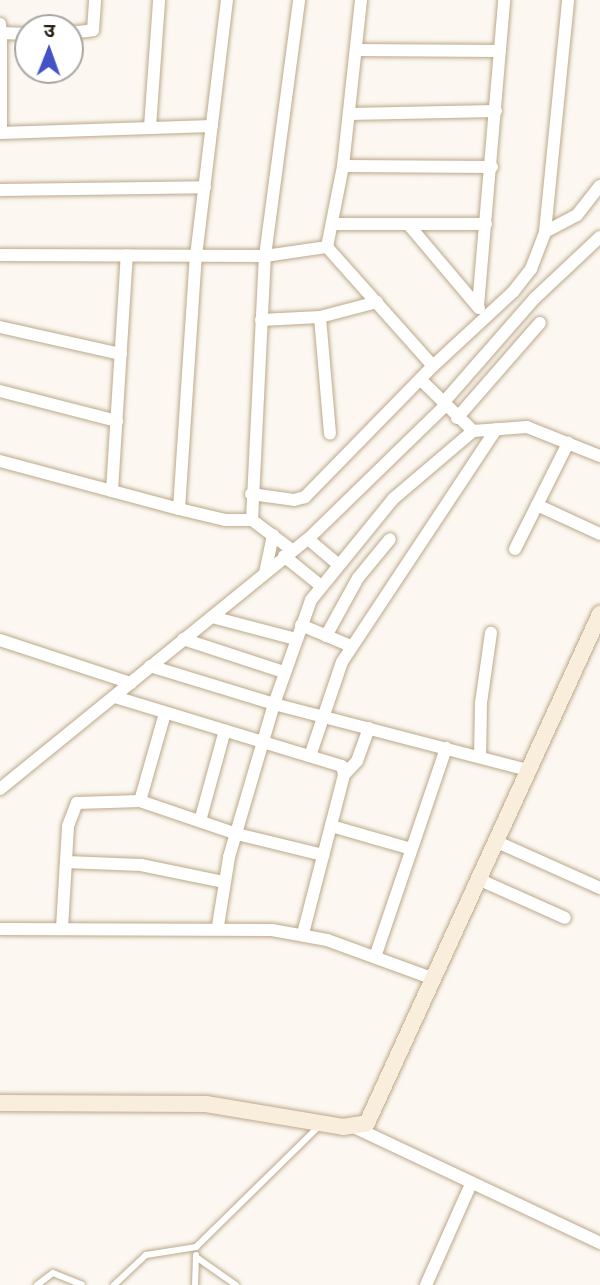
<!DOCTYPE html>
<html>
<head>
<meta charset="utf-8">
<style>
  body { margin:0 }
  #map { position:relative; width:600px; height:1285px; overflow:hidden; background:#fcf8f1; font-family:Lato,"Noto Sans Devanagari",sans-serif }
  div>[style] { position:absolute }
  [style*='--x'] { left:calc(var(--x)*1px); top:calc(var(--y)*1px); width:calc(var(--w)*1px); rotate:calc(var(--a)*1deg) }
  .roads { filter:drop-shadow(0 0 2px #bca88a) drop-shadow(0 0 2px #bca88a) }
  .lane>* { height:6px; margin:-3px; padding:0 3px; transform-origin:3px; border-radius:3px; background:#fff }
  .street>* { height:12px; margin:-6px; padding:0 6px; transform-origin:6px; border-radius:6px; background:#fff }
  .secondary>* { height:16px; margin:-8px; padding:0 8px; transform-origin:8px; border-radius:8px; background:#f9eddb }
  span { translate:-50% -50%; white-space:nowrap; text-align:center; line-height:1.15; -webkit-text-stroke:7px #fff; paint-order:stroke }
  .north { position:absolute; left:14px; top:14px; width:70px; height:70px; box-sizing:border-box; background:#fff; border:2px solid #a9a6a1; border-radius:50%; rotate:1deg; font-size:19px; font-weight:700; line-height:28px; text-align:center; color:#292115 }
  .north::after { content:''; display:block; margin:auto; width:24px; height:32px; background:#4352c6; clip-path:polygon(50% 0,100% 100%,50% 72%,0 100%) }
</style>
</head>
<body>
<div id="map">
  <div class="roads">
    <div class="lane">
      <div style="--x:196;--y:1257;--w:49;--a:35"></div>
      <div style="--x:37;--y:1285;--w:20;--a:-37"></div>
      <div style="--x:53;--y:1273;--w:31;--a:22"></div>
      <div style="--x:114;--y:1285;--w:44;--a:-43.2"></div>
      <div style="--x:146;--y:1255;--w:51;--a:-9.1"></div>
      <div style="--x:196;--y:1247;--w:174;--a:-44.5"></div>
      <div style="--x:195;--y:1285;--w:30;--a:-88"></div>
    </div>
    <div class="street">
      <div style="--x:0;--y:24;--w:9;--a:84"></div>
      <div style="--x:1;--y:33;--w:27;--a:2"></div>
      <div style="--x:70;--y:33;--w:23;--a:-7"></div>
      <div style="--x:93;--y:30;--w:30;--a:-86"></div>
      <div style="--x:356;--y:50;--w:144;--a:0.4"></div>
      <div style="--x:349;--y:114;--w:147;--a:-1.2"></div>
      <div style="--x:150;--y:127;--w:127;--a:-85.9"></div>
      <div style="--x:0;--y:133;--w:212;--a:-1.9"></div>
      <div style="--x:1;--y:133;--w:100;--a:-90"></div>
      <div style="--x:343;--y:166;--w:149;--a:0.4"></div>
      <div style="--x:0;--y:190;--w:205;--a:-0.8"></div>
      <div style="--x:334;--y:224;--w:152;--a:0"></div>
      <div style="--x:408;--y:224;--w:110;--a:49.8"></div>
      <div style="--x:545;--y:232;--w:233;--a:-84.3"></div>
      <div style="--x:327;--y:247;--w:159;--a:48.3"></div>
      <div style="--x:0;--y:255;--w:265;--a:0.2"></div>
      <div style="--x:265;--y:256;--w:63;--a:-8.3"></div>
      <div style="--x:327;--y:247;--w:83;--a:-78.8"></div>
      <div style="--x:343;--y:166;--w:167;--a:-83.8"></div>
      <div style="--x:478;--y:306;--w:307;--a:-85.1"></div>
      <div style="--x:320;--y:317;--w:117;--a:85.1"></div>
      <div style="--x:261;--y:320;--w:59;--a:-2.9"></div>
      <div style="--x:320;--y:317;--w:59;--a:-14.7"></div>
      <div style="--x:0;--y:327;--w:124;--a:12.6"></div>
      <div style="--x:421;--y:380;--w:73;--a:44.4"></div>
      <div style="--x:473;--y:431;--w:54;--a:-4.2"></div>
      <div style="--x:527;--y:427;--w:79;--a:21.7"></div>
      <div style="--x:0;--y:391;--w:121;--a:14.4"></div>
      <div style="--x:443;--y:403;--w:140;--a:-48.8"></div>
      <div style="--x:535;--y:298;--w:89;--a:-43.2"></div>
      <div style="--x:457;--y:418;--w:126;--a:-48.9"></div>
      <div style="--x:0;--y:461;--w:185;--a:15"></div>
      <div style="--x:179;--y:509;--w:254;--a:-86.2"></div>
      <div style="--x:196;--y:256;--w:258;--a:-83.1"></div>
      <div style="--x:112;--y:491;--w:236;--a:-86.4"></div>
      <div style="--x:251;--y:494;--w:43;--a:7.9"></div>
      <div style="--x:294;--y:500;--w:11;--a:-15"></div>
      <div style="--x:305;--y:497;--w:183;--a:-45.7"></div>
      <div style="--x:433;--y:366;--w:109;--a:-42.8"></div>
      <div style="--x:513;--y:292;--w:29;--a:-52"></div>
      <div style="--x:531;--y:269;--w:40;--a:-69"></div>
      <div style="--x:545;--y:232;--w:36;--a:-28"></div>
      <div style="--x:577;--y:215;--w:37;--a:-52"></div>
      <div style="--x:537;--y:505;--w:69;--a:24.7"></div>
      <div style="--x:179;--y:509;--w:47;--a:13.4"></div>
      <div style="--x:225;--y:520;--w:27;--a:0"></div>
      <div style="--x:252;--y:520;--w:50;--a:36.9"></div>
      <div style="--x:252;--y:520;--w:264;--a:-87.2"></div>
      <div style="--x:265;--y:256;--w:258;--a:-82.4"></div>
      <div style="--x:308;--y:539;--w:39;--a:40"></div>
      <div style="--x:515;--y:549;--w:119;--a:-63.4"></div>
      <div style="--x:284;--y:556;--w:48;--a:39"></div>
      <div style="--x:265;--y:573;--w:39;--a:-78"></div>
      <div style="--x:212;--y:617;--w:87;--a:14.7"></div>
      <div style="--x:301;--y:625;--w:54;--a:22.8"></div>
      <div style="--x:326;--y:636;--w:66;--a:-61.1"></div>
      <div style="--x:358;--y:578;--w:50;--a:-50.6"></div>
      <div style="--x:183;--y:639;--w:106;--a:18.1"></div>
      <div style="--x:0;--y:640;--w:138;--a:18.2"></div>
      <div style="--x:150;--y:666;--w:130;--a:17"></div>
      <div style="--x:274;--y:704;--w:262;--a:14.6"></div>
      <div style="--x:115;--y:697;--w:237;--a:16.9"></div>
      <div style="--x:342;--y:766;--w:9;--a:77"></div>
      <div style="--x:344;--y:775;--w:164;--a:104.5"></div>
      <div style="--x:310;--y:756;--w:99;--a:-71.2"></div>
      <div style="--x:342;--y:662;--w:279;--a:-56.5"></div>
      <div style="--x:480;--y:757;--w:54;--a:-88.9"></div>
      <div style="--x:481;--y:703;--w:71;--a:-81.9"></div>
      <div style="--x:344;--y:775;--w:19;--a:-47"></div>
      <div style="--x:357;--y:761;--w:35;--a:-70"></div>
      <div style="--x:0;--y:789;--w:397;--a:-39.1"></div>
      <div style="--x:308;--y:539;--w:191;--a:-44.2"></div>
      <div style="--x:140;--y:801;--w:91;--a:-74.1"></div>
      <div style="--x:200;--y:821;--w:94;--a:-74.6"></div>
      <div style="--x:331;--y:826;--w:83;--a:16"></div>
      <div style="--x:495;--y:841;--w:115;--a:24.1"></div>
      <div style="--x:66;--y:862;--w:75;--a:2.3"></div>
      <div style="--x:141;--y:865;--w:85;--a:11.6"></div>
      <div style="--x:478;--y:879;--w:95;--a:24.1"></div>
      <div style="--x:218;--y:926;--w:70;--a:-80.9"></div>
      <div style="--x:229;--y:857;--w:159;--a:-73.6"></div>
      <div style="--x:274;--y:704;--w:110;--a:-70.4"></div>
      <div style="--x:311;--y:600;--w:130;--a:-50.9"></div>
      <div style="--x:393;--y:499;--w:105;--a:-40.4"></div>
      <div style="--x:62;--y:928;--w:102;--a:-86.6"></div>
      <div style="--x:68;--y:826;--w:25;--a:-69"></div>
      <div style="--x:77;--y:803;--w:63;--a:-1.8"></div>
      <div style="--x:140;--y:801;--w:102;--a:18.8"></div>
      <div style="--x:237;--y:834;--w:89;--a:13.7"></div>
      <div style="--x:0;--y:929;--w:272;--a:0.2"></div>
      <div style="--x:272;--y:930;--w:56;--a:10.3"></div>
      <div style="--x:327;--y:940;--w:114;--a:20"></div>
      <div style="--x:375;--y:957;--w:221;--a:-71.2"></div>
      <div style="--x:356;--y:1128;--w:270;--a:25.2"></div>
      <div style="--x:426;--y:1285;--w:111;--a:-66"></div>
    </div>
    <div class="secondary">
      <div style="--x:0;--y:1103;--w:206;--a:0.3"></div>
      <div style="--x:206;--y:1104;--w:139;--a:9.5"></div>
      <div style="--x:343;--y:1127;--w:24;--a:-9"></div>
      <div style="--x:367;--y:1123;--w:560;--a:-65.4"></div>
    </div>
  </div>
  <div class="north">उ</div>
</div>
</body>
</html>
